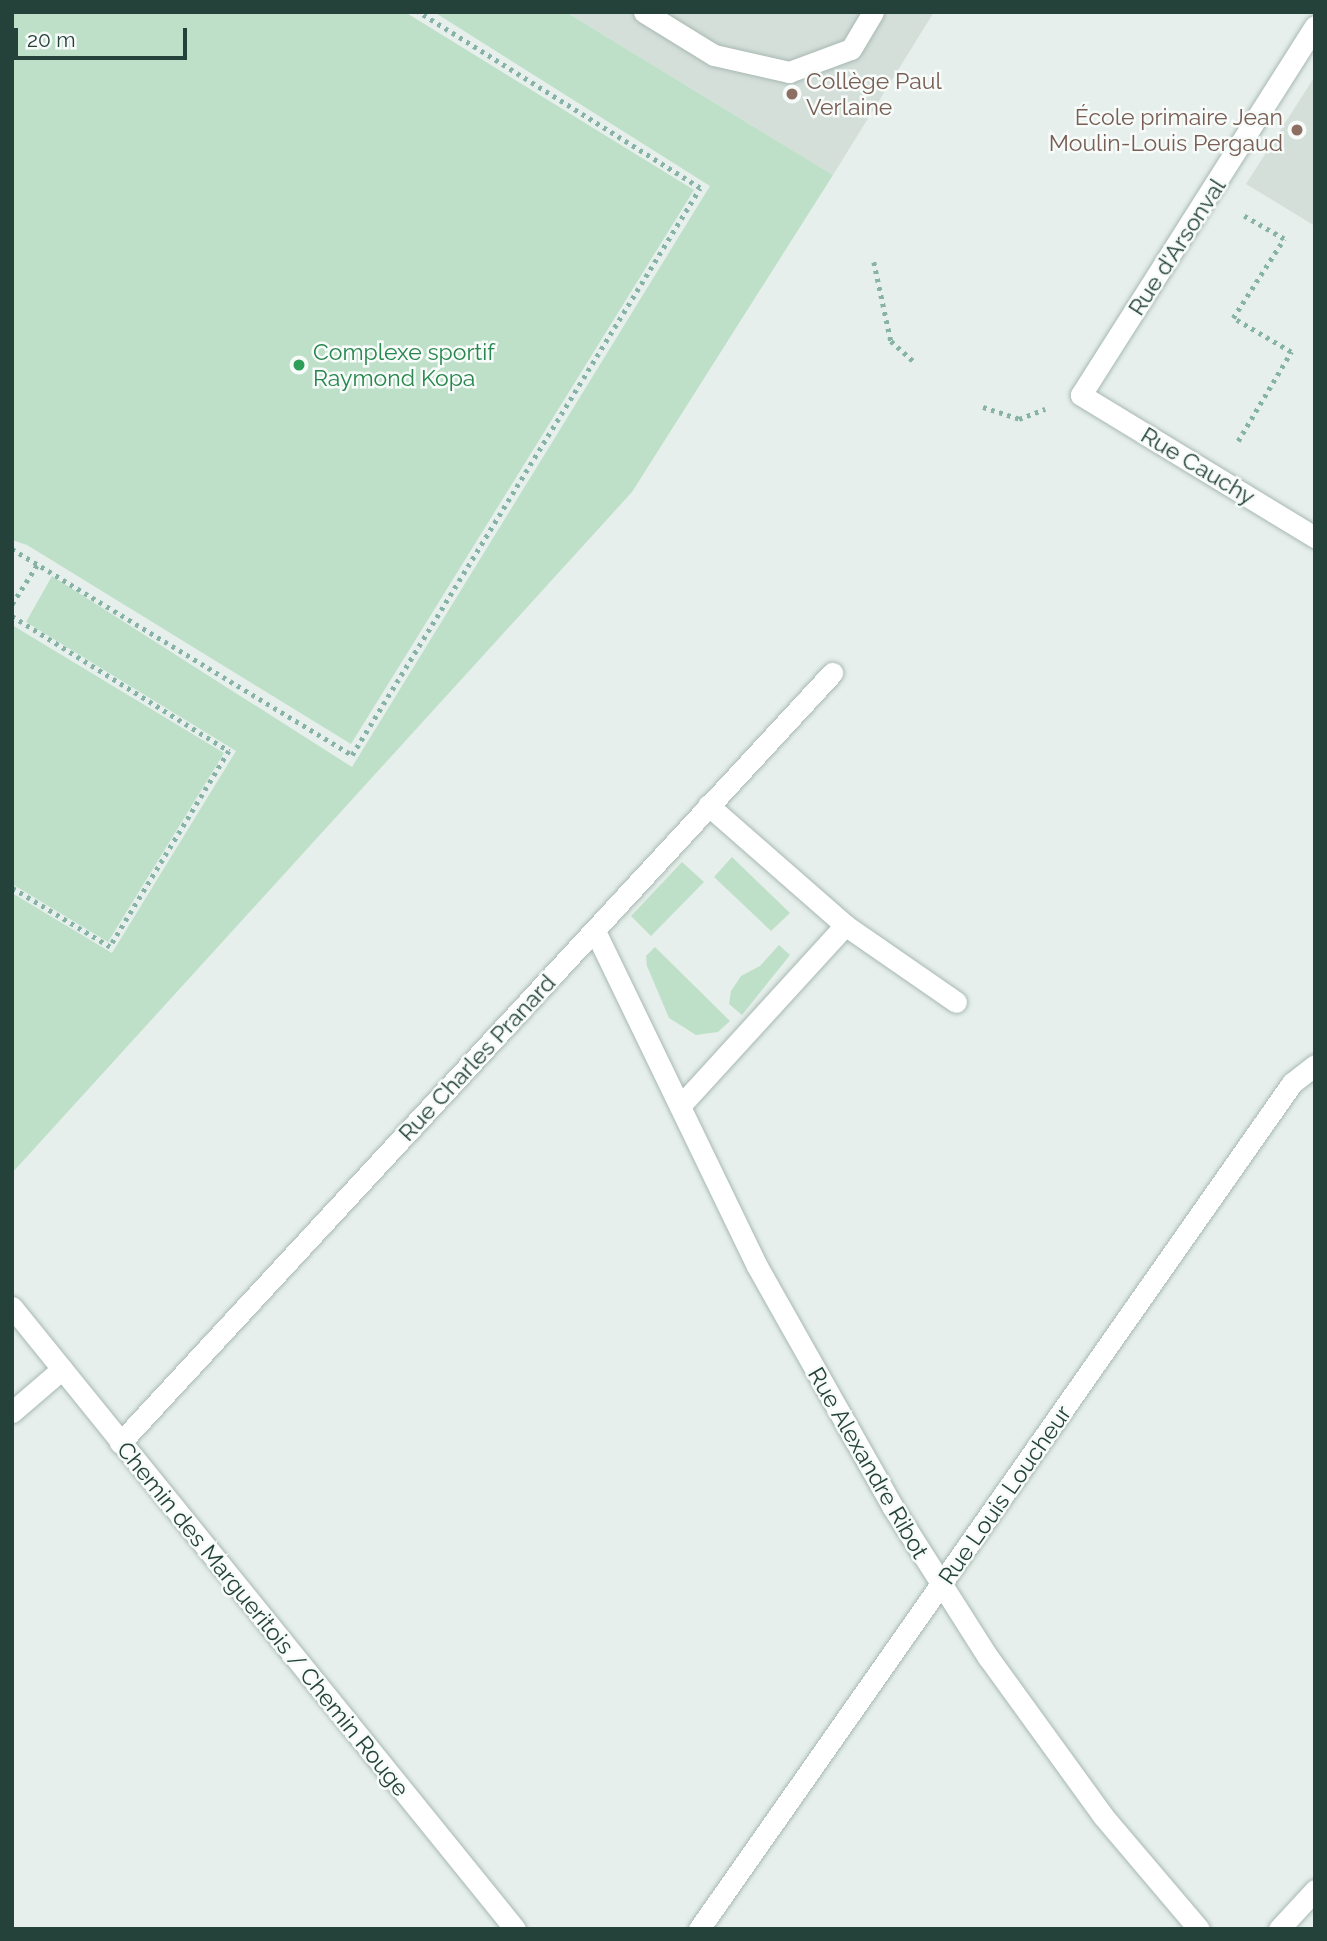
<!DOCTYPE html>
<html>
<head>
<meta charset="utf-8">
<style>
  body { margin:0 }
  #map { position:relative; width:1327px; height:1941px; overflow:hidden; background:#e6efeb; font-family:Raleway,sans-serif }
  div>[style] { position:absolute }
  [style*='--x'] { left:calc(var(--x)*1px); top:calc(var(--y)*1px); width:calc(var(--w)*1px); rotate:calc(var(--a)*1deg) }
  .built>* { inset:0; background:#d4dfda }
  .green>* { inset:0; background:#bfe0c8 }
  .path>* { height:4.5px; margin-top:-2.25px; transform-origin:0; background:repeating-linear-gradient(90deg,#86b3a5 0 3.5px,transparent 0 8.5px) }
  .roads { filter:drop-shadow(0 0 2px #a8b8b2) drop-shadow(0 0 2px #a8b8b2) }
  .minor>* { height:21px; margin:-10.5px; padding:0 10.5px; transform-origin:10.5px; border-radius:10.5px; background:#fff }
  .dots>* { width:19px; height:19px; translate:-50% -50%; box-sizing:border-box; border:4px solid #f7fbf9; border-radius:50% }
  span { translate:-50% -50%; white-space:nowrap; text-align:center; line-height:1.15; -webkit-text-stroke:5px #f7fbf9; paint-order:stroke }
  .education-label { font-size:23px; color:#785e54 }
  .left { translate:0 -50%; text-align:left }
  .right { translate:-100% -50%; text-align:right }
  .street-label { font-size:23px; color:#24423a }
  .leisure-label { font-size:23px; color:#27864d }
  .frame { position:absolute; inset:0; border:14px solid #24423a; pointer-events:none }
  .scale { position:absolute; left:14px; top:28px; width:173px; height:32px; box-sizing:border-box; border:4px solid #24423a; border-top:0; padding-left:9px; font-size:21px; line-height:24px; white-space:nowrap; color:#24423a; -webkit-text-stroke:5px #f7fbf9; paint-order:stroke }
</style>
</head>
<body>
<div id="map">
  <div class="built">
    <div style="clip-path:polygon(566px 12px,934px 12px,833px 175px)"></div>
    <div style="clip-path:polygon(1315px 76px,1315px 226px,1246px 184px)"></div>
  </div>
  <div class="green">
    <div style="clip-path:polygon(12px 12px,405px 12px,694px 190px,351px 744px,27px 545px,12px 540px)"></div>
    <div style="clip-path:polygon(434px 12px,566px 12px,833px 175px,632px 492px,12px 1173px,12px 893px,112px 953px,236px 751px,26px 622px,52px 576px,352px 767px,710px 186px)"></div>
    <div style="clip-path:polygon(12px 625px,224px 753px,108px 942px,12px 884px)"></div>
    <div style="clip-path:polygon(732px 857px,790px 913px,771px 931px,714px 877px)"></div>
    <div style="clip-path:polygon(682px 862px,704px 882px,651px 936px,631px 916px)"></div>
    <div style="clip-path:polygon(779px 945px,790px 955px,742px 1015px,729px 1004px,731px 991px,741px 976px,760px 966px)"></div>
    <div style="clip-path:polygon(655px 947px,730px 1021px,718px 1032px,696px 1035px,669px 1018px,647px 966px,646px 956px)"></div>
  </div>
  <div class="path">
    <div style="--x:874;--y:262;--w:81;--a:77.9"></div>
    <div style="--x:891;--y:341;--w:31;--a:42"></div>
    <div style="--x:983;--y:407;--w:38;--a:18"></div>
    <div style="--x:1019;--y:419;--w:28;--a:-21"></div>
    <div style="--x:1238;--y:441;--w:104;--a:-59.2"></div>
    <div style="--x:1291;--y:352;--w:67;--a:-149.6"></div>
    <div style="--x:1233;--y:318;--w:94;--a:-57.2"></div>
    <div style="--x:1284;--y:239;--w:46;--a:-150.1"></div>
    <div style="--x:12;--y:549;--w:398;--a:31.2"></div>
    <div style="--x:352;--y:755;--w:665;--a:-58.46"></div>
    <div style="--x:700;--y:188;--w:332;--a:-148"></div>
    <div style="--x:12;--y:604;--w:50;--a:-57.3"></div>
    <div style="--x:12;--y:616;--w:256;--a:31.9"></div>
    <div style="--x:229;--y:751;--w:229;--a:121.3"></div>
    <div style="--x:110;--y:947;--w:114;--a:-149"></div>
  </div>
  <div class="roads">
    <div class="minor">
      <div style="--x:644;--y:12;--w:82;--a:31.6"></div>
      <div style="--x:714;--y:55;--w:77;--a:12.8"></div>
      <div style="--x:789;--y:72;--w:66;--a:-20.4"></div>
      <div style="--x:851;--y:49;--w:43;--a:-59.3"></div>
      <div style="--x:1315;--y:26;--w:437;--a:122.4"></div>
      <div style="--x:1081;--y:395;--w:274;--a:31.3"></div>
      <div style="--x:845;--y:925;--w:135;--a:34.7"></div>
      <div style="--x:595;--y:931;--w:372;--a:64.2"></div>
      <div style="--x:757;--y:1266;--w:275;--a:60.6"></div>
      <div style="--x:892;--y:1506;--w:179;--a:57.6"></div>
      <div style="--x:988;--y:1657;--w:196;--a:54.1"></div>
      <div style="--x:1103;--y:1816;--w:148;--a:49.7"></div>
      <div style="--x:680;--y:1106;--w:245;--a:-47.6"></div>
      <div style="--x:845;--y:925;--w:182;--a:-138.8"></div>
      <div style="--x:12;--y:1307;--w:800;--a:51.04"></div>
      <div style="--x:12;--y:1412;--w:66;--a:-40.7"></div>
      <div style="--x:120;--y:1443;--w:1049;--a:-47.24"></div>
      <div style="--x:699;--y:1929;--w:1033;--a:-54.97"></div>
      <div style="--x:1292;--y:1083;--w:29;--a:-38"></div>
      <div style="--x:1279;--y:1929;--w:53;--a:-47.3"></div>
    </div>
  </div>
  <div class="dots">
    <div style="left:792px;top:94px;background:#8d6e63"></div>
    <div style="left:1297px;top:130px;background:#8d6e63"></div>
    <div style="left:299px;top:365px;background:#2e9e5b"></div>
  </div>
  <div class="education-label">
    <span class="left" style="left:806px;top:94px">Collège Paul<br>Verlaine</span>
    <span class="right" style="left:1283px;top:130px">École primaire Jean<br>Moulin-Louis Pergaud</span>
  </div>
  <div class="street-label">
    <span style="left:1177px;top:247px;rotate:-57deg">Rue d'Arsonval</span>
    <span style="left:1198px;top:466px;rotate:31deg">Rue Cauchy</span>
    <span style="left:477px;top:1058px;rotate:-47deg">Rue Charles Pranard</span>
    <span style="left:868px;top:1463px;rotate:60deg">Rue Alexandre Ribot</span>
    <span style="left:1005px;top:1495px;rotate:-55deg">Rue Louis Loucheur</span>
    <span style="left:263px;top:1619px;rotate:51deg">Chemin des Margueritois / Chemin Rouge</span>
  </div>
  <div class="leisure-label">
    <span class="left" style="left:313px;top:365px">Complexe sportif<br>Raymond Kopa</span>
  </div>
  <div class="frame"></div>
  <div class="scale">20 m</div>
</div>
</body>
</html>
